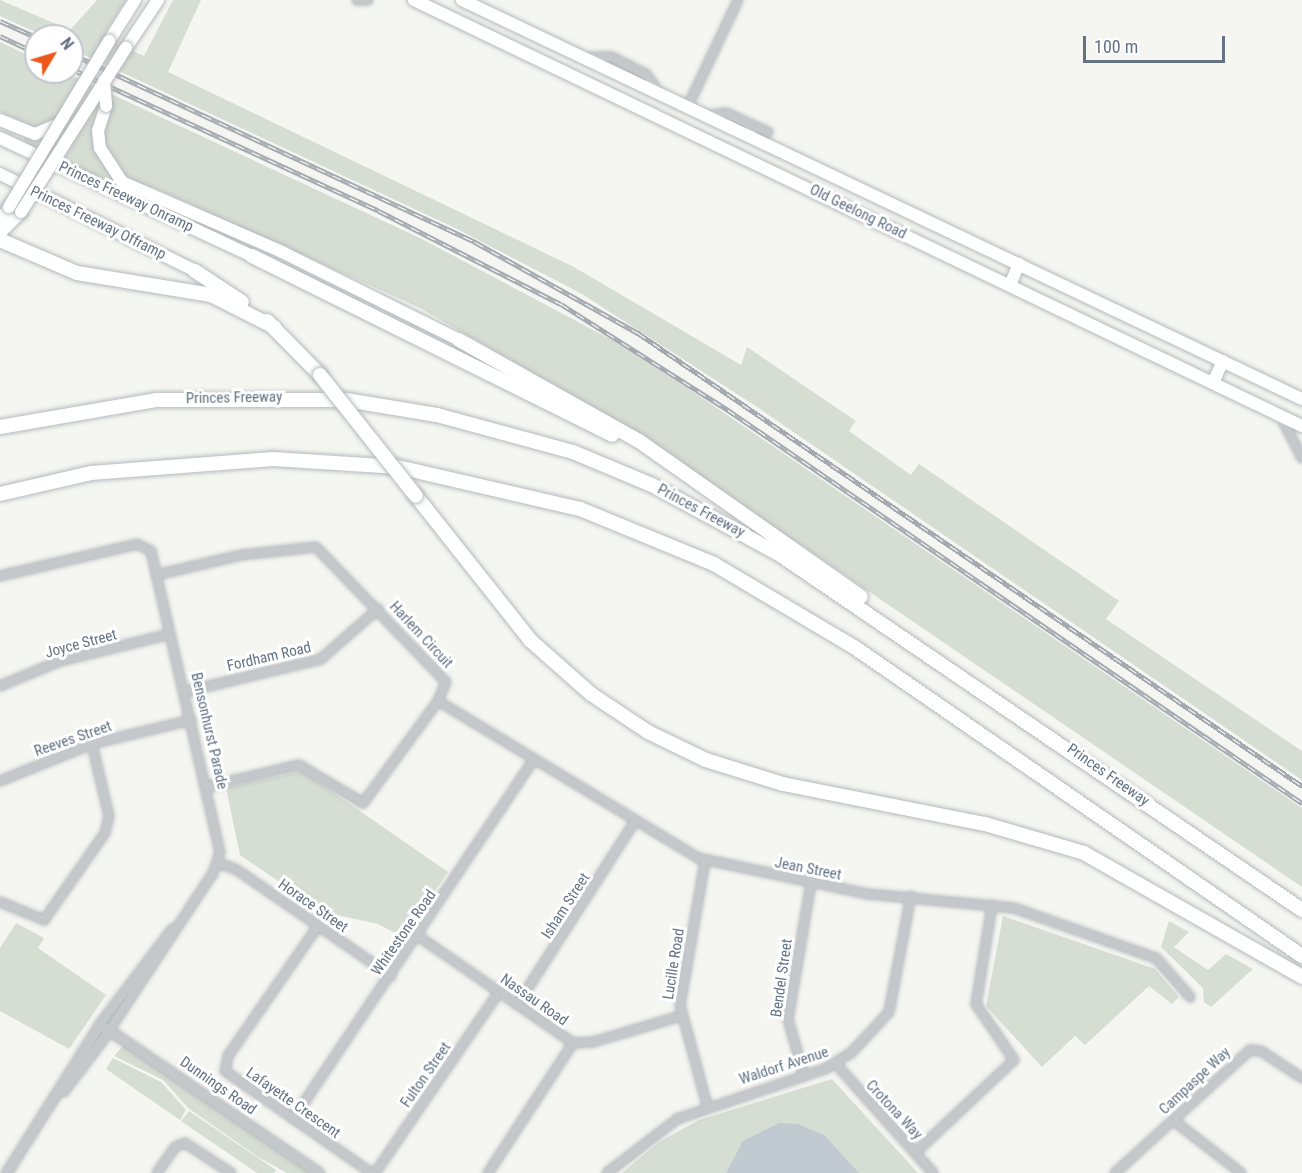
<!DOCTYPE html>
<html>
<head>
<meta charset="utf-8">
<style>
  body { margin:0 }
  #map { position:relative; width:1302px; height:1173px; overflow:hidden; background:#f5f6f1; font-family:"Roboto Condensed",sans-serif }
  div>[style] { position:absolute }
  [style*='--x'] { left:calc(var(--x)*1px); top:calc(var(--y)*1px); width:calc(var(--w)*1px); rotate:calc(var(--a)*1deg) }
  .green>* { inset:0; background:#d6ddd2 }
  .water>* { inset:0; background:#c0cad0 }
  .roads { filter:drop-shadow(0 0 2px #b5b9bd) drop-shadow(0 0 2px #b5b9bd) }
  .minor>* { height:8px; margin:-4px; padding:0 4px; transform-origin:4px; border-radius:4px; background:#c5c8cb }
  .tertiary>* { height:9px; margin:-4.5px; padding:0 4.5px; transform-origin:4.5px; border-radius:4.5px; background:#c5c8cb }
  .primary>* { height:12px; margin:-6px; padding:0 6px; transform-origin:6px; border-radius:6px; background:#fff }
  .trunk>* { height:12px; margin:-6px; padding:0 6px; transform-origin:6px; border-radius:6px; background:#fff }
  .motorway>* { height:14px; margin:-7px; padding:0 7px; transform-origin:7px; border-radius:7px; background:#fff }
  .rail>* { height:5px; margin-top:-2.5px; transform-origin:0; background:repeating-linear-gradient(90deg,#fff 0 9px,#a4aab0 0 18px); box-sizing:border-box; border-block:2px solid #a4aab0 }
  .bridges { filter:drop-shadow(0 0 2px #b5b9bd) drop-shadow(0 0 2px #b5b9bd) }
  .primary-bridge>* { height:12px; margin:-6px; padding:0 6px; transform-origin:6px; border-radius:6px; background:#fff }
  .motorway-bridge>* { height:14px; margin:-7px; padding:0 7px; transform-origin:7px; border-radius:7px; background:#fff }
  span { translate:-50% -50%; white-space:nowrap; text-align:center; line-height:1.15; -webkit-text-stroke:6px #fff; paint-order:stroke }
  .street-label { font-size:15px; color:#637384 }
  .north { position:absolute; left:24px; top:24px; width:60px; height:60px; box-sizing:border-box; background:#fff; border:2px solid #c1c7ce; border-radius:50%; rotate:52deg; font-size:16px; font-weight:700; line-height:24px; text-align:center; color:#637384 }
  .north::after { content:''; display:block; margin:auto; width:21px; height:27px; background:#ed571a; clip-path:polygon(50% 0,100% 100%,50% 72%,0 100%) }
  .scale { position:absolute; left:1083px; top:36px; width:142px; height:27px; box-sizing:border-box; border:3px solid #637384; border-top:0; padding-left:8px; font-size:18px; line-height:21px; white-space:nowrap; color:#637384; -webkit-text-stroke:4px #fff; paint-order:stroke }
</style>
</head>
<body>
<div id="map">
  <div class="green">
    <div style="clip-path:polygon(0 0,70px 30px,97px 0,126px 0,102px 38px,144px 56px,173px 0,201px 0,168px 72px,574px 267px,741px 365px,747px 347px,856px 421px,849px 431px,911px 475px,919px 464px,1119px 601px,1106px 619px,1302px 751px,1302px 780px,754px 405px,582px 294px,455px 228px,72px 49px,72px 36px,44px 36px,0 16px)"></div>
    <div style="clip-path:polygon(0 42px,36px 59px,36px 72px,64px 72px,422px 239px,614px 341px,692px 391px,1302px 808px,1302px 887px,634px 431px,420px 308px,152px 187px,144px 202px,30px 147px,24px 139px,32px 126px,0 112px)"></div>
    <div style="clip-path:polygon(302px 771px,448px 872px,403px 937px,378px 924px,323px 912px,240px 855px,226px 788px)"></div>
    <div style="clip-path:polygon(1003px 916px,1155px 969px,1179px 997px,1172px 1004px,1149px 986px,1085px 1045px,1075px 1036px,1042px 1067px,986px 1006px)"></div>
    <div style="clip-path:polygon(1169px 921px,1189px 932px,1174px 947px,1208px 970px,1226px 954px,1253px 969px,1211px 1007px,1204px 1002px,1203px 988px,1161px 947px)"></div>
    <div style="clip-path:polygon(16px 923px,44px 938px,38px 948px,106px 995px,69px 1049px,0 1011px,0 948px)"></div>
    <div style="clip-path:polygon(124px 1045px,310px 1173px,287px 1173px,258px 1157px,188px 1108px,163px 1080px,114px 1056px)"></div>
    <div style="clip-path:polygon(113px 1058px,161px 1082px,186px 1110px,180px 1120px,106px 1069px)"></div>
    <div style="clip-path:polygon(832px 1079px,918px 1173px,622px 1173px,659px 1142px,699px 1120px)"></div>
    <div style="clip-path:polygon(189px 1111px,276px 1170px,274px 1173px,257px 1173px,181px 1121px)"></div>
  </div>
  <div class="water">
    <div style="clip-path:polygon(779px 1123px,798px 1124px,824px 1135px,859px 1173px,726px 1173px,743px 1141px)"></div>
  </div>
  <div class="roads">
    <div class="minor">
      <div style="--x:357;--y:0;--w:11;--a:0"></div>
      <div style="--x:583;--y:57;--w:29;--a:0"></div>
      <div style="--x:612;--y:57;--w:38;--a:27"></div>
      <div style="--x:646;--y:74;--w:22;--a:54"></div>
      <div style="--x:687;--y:108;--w:119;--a:-64.7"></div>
      <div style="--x:704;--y:116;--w:22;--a:-8"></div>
      <div style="--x:726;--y:113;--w:26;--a:25"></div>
      <div style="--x:750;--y:124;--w:14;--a:78"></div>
      <div style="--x:750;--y:124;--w:20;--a:24"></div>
      <div style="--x:1281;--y:417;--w:46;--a:62.9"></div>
      <div style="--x:156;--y:575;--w:87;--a:-13.2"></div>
      <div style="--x:241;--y:555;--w:75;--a:-6.1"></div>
      <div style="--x:316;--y:547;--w:187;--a:46.1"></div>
      <div style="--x:446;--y:682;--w:21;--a:113"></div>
      <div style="--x:438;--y:701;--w:127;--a:126.3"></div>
      <div style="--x:363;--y:803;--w:74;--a:-149.3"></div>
      <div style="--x:299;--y:765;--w:95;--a:166.6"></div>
      <div style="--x:0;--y:576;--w:141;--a:-13.1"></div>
      <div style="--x:137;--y:544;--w:16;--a:27"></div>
      <div style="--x:151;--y:551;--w:309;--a:77.1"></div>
      <div style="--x:220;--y:852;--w:22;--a:108"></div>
      <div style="--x:213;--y:873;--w:187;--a:123.4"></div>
      <div style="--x:0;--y:686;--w:65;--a:-22.6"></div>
      <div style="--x:60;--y:661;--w:113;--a:-13.8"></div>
      <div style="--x:184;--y:692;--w:141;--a:-13.5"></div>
      <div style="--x:321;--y:659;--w:76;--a:-41.3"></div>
      <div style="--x:438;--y:701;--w:304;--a:31.1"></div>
      <div style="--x:698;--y:858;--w:174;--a:12"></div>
      <div style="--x:868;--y:894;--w:147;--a:5.5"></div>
      <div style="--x:1014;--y:908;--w:151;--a:19.4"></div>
      <div style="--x:1156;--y:958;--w:52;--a:48.9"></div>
      <div style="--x:0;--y:781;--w:99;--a:-21.9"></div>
      <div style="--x:92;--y:744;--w:102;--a:-13.6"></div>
      <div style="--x:705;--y:861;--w:146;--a:99.8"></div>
      <div style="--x:680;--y:1005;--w:104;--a:74.9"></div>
      <div style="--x:218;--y:863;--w:20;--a:20"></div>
      <div style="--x:237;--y:870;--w:187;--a:34.5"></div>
      <div style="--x:0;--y:902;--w:48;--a:22.2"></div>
      <div style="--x:44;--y:920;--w:106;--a:-55"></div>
      <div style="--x:105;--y:833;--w:17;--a:-77"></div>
      <div style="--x:109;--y:816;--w:74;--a:-103.3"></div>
      <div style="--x:318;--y:926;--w:158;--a:124.7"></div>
      <div style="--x:228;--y:1056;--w:15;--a:101"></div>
      <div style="--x:225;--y:1071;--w:178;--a:34.9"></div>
      <div style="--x:418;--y:936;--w:188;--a:34.6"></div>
      <div style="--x:573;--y:1043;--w:20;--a:-3"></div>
      <div style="--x:593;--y:1042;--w:92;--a:-16.5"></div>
      <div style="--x:517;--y:1005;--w:219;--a:-57.3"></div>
      <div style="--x:100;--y:1024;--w:119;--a:-52.8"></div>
      <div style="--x:836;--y:1064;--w:146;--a:48.3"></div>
      <div style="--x:804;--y:1076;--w:59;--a:-105.7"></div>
      <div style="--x:788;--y:1019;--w:138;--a:-80.4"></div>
      <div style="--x:293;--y:1119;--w:433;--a:-56.2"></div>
      <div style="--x:1173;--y:1120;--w:86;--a:37.9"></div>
      <div style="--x:915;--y:1153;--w:136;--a:-43.2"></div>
      <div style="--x:1014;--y:1060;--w:68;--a:-124.2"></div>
      <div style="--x:976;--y:1004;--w:100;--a:-80.8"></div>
      <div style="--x:157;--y:1173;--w:32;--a:-55"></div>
      <div style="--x:175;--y:1147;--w:11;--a:-22"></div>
      <div style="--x:185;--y:1143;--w:55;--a:33.1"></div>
      <div style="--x:375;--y:1173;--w:219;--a:-55.6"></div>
      <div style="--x:488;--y:1173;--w:155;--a:-56.8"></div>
      <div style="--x:607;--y:1173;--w:88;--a:-37.6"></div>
      <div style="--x:677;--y:1119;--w:156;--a:-18.7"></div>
      <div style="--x:825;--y:1069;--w:32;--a:-32"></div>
      <div style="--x:852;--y:1052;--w:54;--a:-47.2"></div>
      <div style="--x:889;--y:1012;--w:118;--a:-79.3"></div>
      <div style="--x:1115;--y:1173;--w:183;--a:-42.3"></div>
      <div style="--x:1250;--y:1050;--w:11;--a:5"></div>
      <div style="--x:1261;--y:1051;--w:49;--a:33.4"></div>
    </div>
    <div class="tertiary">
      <div style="--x:63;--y:1091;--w:78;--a:-52.8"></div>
      <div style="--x:6;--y:1173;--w:176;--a:-57.8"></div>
      <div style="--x:100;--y:1024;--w:265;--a:34.2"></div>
    </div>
    <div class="primary">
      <div style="--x:414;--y:0;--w:985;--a:25.63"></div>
      <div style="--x:462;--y:0;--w:930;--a:25.41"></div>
      <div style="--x:109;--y:41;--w:49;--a:-57.6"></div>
      <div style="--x:126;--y:48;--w:58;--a:-56.3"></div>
      <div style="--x:106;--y:106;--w:25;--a:108"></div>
      <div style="--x:98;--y:130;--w:18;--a:84"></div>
      <div style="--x:100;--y:148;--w:40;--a:57.1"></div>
      <div style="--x:122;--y:182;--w:175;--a:23.6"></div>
      <div style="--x:282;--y:252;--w:198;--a:26.4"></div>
      <div style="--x:0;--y:223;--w:18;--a:-61"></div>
      <div style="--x:0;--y:233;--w:30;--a:-45"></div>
      <div style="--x:1010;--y:285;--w:23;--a:-67"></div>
      <div style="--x:1213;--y:383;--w:24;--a:-66"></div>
    </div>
    <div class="trunk">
      <div style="--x:0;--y:120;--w:38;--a:22"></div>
      <div style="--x:35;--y:134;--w:25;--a:-23"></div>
      <div style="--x:0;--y:138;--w:278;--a:25.1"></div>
      <div style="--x:0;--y:174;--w:218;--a:26.4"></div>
    </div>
    <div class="motorway">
      <div style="--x:0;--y:240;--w:84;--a:23.2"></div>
      <div style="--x:77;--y:273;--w:136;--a:9.3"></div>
      <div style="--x:211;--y:295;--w:71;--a:26.9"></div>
      <div style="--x:252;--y:256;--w:402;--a:26.4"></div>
      <div style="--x:195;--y:271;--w:56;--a:33.4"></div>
      <div style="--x:267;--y:321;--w:76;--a:45.5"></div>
      <div style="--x:459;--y:340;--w:206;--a:29.3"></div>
      <div style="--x:639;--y:441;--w:271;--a:35.1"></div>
      <div style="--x:0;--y:427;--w:158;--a:-9.8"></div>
      <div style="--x:156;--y:400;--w:190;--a:0"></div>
      <div style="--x:346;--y:400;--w:92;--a:9.4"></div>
      <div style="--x:437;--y:415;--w:141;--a:15.2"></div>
      <div style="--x:573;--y:452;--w:86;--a:22.7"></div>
      <div style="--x:652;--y:485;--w:148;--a:28.6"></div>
      <div style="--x:782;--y:556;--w:629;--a:34.25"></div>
      <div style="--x:0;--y:494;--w:93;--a:-13"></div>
      <div style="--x:91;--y:473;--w:183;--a:-4.4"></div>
      <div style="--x:273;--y:459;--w:125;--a:3.7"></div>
      <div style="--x:398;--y:467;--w:187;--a:13"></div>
      <div style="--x:580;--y:509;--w:145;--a:22.3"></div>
      <div style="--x:714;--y:564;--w:163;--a:30.7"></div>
      <div style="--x:854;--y:647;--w:544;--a:34.6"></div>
      <div style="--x:416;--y:496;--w:184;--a:51.6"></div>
      <div style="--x:530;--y:640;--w:81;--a:41.5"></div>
      <div style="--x:591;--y:694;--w:69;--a:33.7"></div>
      <div style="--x:648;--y:732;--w:64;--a:25.8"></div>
      <div style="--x:706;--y:760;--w:81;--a:17.3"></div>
      <div style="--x:783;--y:784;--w:206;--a:11.2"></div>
      <div style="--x:985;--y:824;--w:103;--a:16.3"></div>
      <div style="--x:1084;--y:853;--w:251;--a:29.6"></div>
    </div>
  </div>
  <div class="rail">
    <div style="--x:0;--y:21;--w:39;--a:24"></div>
    <div style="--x:0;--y:36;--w:40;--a:25"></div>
    <div style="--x:72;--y:54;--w:445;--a:25"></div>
    <div style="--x:475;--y:242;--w:187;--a:29.2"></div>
    <div style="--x:638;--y:333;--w:804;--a:34.3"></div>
    <div style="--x:72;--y:69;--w:338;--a:24.8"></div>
    <div style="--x:379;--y:211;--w:204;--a:27.1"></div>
    <div style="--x:561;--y:304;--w:198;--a:32.4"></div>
    <div style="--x:728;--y:410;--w:696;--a:34.4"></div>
  </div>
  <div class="bridges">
    <div class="primary-bridge">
      <div style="--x:104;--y:81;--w:25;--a:85"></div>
      <div style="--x:9;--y:207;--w:194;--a:-58.9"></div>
      <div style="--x:21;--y:212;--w:195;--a:-57.4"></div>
    </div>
    <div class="motorway-bridge">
      <div style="--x:320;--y:375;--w:154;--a:51.6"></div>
    </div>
  </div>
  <div class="street-label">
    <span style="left:126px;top:197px;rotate:25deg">Princes Freeway Onramp</span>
    <span style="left:858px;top:212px;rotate:26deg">Old Geelong Road</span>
    <span style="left:98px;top:223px;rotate:26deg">Princes Freeway Offramp</span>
    <span style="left:234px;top:398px;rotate:-1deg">Princes Freeway</span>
    <span style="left:701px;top:511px;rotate:28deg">Princes Freeway</span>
    <span style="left:421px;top:635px;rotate:47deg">Harlem Circuit</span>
    <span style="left:81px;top:644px;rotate:-15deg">Joyce Street</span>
    <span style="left:269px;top:657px;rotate:-13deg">Fordham Road</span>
    <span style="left:209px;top:731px;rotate:77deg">Bensonhurst Parade</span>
    <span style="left:73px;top:739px;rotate:-19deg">Reeves Street</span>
    <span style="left:1108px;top:775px;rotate:35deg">Princes Freeway</span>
    <span style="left:808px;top:869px;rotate:11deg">Jean Street</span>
    <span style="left:313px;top:906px;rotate:35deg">Horace Street</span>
    <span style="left:566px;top:906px;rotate:-57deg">Isham Street</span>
    <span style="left:404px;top:933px;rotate:-55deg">Whitestone Road</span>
    <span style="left:674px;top:964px;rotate:-81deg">Lucille Road</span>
    <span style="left:782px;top:978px;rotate:-82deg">Bendel Street</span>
    <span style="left:534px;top:1000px;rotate:35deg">Nassau Road</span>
    <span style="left:784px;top:1066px;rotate:-18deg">Waldorf Avenue</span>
    <span style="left:426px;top:1075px;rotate:-55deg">Fulton Street</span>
    <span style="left:1195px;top:1081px;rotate:-43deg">Campaspe Way</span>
    <span style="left:218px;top:1086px;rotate:35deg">Dunnings Road</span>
    <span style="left:293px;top:1103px;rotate:35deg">Lafayette Crescent</span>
    <span style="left:894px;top:1110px;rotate:47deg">Crotona Way</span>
  </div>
  <div class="north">N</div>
  <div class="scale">100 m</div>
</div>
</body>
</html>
